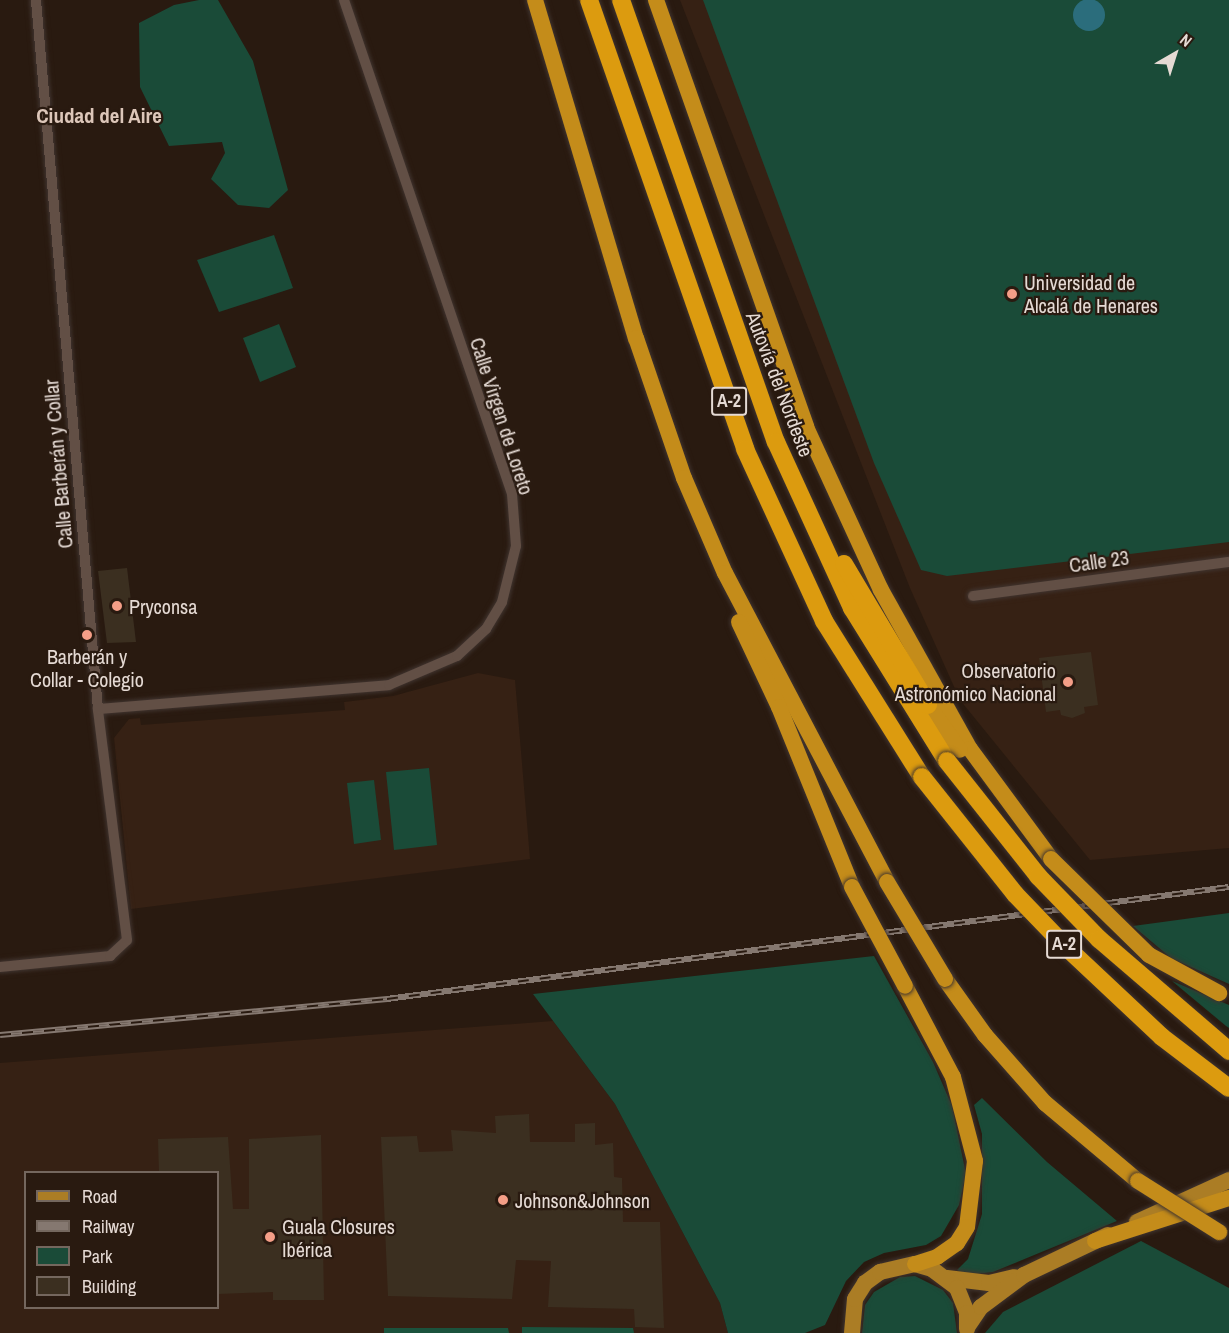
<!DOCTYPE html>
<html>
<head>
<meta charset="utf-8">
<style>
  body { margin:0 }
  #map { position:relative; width:1229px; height:1333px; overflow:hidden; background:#291a10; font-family:"Archivo Narrow",sans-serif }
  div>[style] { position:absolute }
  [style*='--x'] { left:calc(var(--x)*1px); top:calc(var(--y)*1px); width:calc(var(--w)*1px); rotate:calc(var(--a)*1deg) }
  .built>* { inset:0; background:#362114 }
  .green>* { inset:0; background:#1a4b38 }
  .forest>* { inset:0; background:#1b533d }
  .water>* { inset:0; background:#2b6d7c }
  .round { border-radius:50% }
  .building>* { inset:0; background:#3b2f20 }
  .roads { filter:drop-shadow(0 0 2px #40342f) drop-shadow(0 0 2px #40342f) }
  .minor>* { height:10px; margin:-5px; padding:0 5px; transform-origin:5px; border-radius:5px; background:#624f45 }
  .primary>* { height:16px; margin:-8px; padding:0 8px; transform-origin:8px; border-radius:8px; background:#ab7d25 }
  .trunk>* { height:16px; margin:-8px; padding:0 8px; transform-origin:8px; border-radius:8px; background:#c48c1a }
  .motorway>* { height:18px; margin:-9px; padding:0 9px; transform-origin:9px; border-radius:9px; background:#dc9b0f }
  .rail>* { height:6px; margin-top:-3px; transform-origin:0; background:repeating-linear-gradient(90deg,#291a10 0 11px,#857870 0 22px); box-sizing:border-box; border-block:2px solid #857870 }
  .bridges { filter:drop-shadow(0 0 2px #40342f) drop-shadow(0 0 2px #40342f) }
  .trunk-bridge>* { height:16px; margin:-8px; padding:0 8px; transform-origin:8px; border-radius:8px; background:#c48c1a }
  .motorway-bridge>* { height:18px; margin:-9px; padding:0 9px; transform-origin:9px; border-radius:9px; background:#dc9b0f }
  .dots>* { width:16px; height:16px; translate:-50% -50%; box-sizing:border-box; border:3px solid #291a10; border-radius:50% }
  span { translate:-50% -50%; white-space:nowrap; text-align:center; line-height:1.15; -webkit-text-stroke:4.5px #291a10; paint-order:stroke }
  .shield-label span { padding:2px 4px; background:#291a10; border:2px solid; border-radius:4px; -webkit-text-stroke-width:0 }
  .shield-label { font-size:18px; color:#e5dad4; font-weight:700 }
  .poi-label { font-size:20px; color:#e5dad4 }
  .left { translate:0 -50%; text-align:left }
  .right { translate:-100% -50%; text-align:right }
  .street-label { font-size:20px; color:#e5dad4 }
  .neighbourhood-label { font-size:21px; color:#dcc6b9; font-weight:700 }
  .legend { position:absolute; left:24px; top:1171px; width:195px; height:138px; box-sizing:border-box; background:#291a10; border:2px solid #74675e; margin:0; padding:8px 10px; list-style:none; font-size:18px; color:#e5dad4 }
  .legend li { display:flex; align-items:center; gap:12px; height:30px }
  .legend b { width:30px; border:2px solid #74675e }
  .north { position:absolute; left:1145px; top:24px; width:60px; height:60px; -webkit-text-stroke:4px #291a10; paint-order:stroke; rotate:39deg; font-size:16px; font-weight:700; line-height:24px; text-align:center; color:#e5dad4 }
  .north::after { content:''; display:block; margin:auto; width:21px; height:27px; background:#e5dad4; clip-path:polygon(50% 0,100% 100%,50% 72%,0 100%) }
</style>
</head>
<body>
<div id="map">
  <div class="built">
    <div style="clip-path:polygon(680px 0,1229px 0,1229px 848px,1090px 860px,960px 700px,910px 588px)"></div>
    <div style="clip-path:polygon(478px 673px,515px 680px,530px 859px,131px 909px,114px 738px,129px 719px,140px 718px,141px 725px,345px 710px,344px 702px,393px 696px)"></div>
    <div style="clip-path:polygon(evenodd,553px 1021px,615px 1104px,720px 1303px,728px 1333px,0 1333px,0 1063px,553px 1021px,26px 1172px,218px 1172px,218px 1308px,26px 1308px,26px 1172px)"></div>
  </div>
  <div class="green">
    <div style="clip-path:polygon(199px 0,218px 0,253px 61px,288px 190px,269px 208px,238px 205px,211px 179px,225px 153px,222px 142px,169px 146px,140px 87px,139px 23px,174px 5px)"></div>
    <div style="clip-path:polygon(703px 0,1229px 0,1229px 542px,947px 576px,921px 570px,874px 463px)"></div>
    <div style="clip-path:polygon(274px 235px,293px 288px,219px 312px,197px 260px)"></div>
    <div style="clip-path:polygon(279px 324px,296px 367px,260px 382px,243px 338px)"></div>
    <div style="clip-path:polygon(429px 768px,437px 845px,394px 850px,386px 772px)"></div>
    <div style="clip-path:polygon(374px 780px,381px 840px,354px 844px,347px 783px)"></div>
    <div style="clip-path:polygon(1229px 913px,1229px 984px,1171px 958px,1133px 926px)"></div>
    <div style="clip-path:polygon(874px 956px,933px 1062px,952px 1106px,966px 1174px,959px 1205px,941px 1236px,926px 1245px,884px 1253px,864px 1262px,846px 1281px,825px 1325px,805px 1333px,728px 1333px,720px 1303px,615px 1104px,533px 994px)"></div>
    <div style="clip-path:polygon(1172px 981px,1229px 1005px,1229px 1028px,1226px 1026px)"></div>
    <div style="clip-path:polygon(982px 1098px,1047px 1162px,1117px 1221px,993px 1272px,967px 1275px,957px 1270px,968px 1259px,982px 1214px,982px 1134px,974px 1105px)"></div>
    <div style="clip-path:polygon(1141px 1241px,1229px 1288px,1229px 1333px,985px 1333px,1003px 1312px)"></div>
    <div style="clip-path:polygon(915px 1276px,943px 1290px,953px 1303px,957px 1333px,862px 1333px,865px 1305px,874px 1292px,900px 1277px)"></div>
  </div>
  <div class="forest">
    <div style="clip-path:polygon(522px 1327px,633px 1328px,634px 1333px,522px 1333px)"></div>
    <div style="clip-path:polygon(384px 1328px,508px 1328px,509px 1333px,384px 1333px)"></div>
  </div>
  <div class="water">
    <div class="round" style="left:1073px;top:-1px;width:32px;height:32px"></div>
  </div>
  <div class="building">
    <div style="clip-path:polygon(127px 568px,136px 642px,107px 643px,98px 571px)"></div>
    <div style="clip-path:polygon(1091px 652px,1098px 705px,1084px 707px,1085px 713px,1072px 718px,1061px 715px,1060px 710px,1046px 712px,1039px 658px)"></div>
    <div style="clip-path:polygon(529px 1114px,530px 1142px,575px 1142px,575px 1124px,595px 1123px,595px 1145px,613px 1143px,614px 1177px,622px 1178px,623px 1222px,660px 1222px,664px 1328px,635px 1327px,634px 1309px,548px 1307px,551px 1261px,516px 1260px,512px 1299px,388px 1296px,381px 1137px,417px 1136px,419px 1152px,453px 1151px,451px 1130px,496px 1133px,495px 1116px)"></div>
    <div style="clip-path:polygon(321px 1135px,324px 1300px,273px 1300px,273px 1292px,218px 1294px,218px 1173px,159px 1173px,158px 1139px,228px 1137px,233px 1209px,249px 1209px,249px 1139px)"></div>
  </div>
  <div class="roads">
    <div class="minor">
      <div style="--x:973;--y:596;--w:258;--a:-7.6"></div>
      <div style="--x:98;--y:709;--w:292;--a:-4.7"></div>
      <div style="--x:389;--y:685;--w:74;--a:-23.1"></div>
      <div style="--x:457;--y:656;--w:40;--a:-43"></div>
      <div style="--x:486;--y:629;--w:31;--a:-59"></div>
      <div style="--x:502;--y:602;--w:58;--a:-76"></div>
      <div style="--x:516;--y:546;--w:52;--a:-94.4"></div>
      <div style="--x:512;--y:494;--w:522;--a:-108.78"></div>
      <div style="--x:0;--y:967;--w:111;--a:-5.7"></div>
      <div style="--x:110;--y:956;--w:23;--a:-43"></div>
      <div style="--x:127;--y:940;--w:233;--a:-97.2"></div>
      <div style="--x:98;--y:709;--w:712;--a:-95"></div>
    </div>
    <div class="primary">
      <div style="--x:1137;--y:1222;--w:101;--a:-24.5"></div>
      <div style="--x:947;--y:1278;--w:42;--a:6.8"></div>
      <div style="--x:989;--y:1283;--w:26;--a:-13"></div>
      <div style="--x:968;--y:1326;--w:23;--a:-56"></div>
      <div style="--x:981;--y:1307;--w:54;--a:-36.7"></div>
      <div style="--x:1024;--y:1275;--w:93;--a:-25.5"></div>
      <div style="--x:852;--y:1333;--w:34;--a:-85"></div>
      <div style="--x:855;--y:1299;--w:19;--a:-58"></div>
      <div style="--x:865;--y:1283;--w:19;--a:-36"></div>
      <div style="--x:880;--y:1272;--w:36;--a:-13"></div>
      <div style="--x:915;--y:1264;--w:18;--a:16"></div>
      <div style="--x:932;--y:1269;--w:31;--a:37"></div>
      <div style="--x:957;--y:1288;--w:27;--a:68"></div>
      <div style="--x:967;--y:1313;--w:16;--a:90"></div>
    </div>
    <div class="trunk">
      <div style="--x:535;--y:0;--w:353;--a:73.4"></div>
      <div style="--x:636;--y:338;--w:148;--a:71.1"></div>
      <div style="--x:684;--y:478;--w:103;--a:66.7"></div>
      <div style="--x:725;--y:573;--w:349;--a:62.3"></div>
      <div style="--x:656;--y:0;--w:453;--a:70.6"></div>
      <div style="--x:806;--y:427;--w:179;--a:65.3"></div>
      <div style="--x:881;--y:590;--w:182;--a:60.8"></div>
      <div style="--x:970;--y:749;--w:137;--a:53.6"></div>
      <div style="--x:739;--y:622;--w:94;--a:64.8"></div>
      <div style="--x:779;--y:707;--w:194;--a:67.9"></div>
      <div style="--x:928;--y:705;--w:55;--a:54.6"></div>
      <div style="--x:945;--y:979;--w:69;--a:54.5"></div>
      <div style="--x:985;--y:1035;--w:91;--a:48.6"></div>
      <div style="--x:1045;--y:1103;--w:121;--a:40"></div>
      <div style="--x:905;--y:986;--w:103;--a:62.2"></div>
      <div style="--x:953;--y:1077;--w:87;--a:75.3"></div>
      <div style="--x:975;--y:1161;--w:66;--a:96.9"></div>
      <div style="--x:967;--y:1227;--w:19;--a:122"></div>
      <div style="--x:957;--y:1243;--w:24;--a:145"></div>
      <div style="--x:937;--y:1257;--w:23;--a:162"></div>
      <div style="--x:1095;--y:1241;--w:141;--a:-17.8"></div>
    </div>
    <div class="motorway">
      <div style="--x:589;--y:0;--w:475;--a:70.8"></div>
      <div style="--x:745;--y:449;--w:189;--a:65.3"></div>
      <div style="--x:824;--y:621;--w:184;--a:57.9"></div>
      <div style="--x:621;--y:0;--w:468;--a:70.7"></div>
      <div style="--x:776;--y:442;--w:183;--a:65.4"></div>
      <div style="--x:852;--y:608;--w:180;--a:58.2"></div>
      <div style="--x:844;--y:564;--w:164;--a:59.2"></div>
    </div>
  </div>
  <div class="rail">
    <div style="--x:0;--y:1035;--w:389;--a:-5.3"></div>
    <div style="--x:387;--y:999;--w:849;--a:-7.58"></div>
  </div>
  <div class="bridges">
    <div class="trunk-bridge">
      <div style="--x:1051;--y:859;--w:137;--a:44.4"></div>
      <div style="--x:1149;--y:955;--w:80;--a:28.5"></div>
      <div style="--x:887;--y:882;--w:113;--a:59.1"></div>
      <div style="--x:852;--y:887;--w:112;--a:61.8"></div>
      <div style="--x:1138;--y:1181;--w:96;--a:32.2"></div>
    </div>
    <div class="motorway-bridge">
      <div style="--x:947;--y:761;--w:147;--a:51.6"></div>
      <div style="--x:1038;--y:876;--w:88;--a:45.9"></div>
      <div style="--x:1099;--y:939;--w:172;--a:40.7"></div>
      <div style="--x:922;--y:777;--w:149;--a:51.5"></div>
      <div style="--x:1015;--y:894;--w:72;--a:46.1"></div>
      <div style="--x:1065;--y:946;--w:133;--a:43.2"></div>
      <div style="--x:1162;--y:1037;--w:84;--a:37.3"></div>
    </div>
  </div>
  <div class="dots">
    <div style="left:1012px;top:294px;background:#f49e87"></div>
    <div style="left:117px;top:606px;background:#f49e87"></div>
    <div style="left:87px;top:635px;background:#f49e87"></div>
    <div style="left:1068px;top:682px;background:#f49e87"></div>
    <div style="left:503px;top:1200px;background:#f49e87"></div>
    <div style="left:270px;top:1237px;background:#f49e87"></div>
  </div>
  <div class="shield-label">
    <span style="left:729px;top:401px">A-2</span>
    <span style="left:1064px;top:944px">A-2</span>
  </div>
  <div class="poi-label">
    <span class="left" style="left:1024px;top:294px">Universidad de<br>Alcalá de Henares</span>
    <span class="left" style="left:129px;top:606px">Pryconsa</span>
    <span style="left:87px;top:668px">Barberán y<br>Collar - Colegio</span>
    <span class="right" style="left:1056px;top:682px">Observatorio<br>Astronómico Nacional</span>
    <span class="left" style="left:515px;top:1200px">Johnson&amp;Johnson</span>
    <span class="left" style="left:282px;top:1238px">Guala Closures<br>Ibérica</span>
  </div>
  <div class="street-label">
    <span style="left:780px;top:384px;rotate:69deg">Autovía del Nordeste</span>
    <span style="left:502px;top:416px;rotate:72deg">Calle Virgen de Loreto</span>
    <span style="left:58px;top:464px;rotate:-95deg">Calle Barberán y Collar</span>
    <span style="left:1099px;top:561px;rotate:-8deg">Calle 23</span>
  </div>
  <div class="neighbourhood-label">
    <span style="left:99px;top:116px">Ciudad del Aire</span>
  </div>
  <ul class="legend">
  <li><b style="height:8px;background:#ab7d25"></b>Road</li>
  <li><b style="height:8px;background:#857870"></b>Railway</li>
  <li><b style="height:16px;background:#1a4b38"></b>Park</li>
  <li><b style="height:16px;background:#3b2f20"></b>Building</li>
  </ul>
  <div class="north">N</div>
</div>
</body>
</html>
